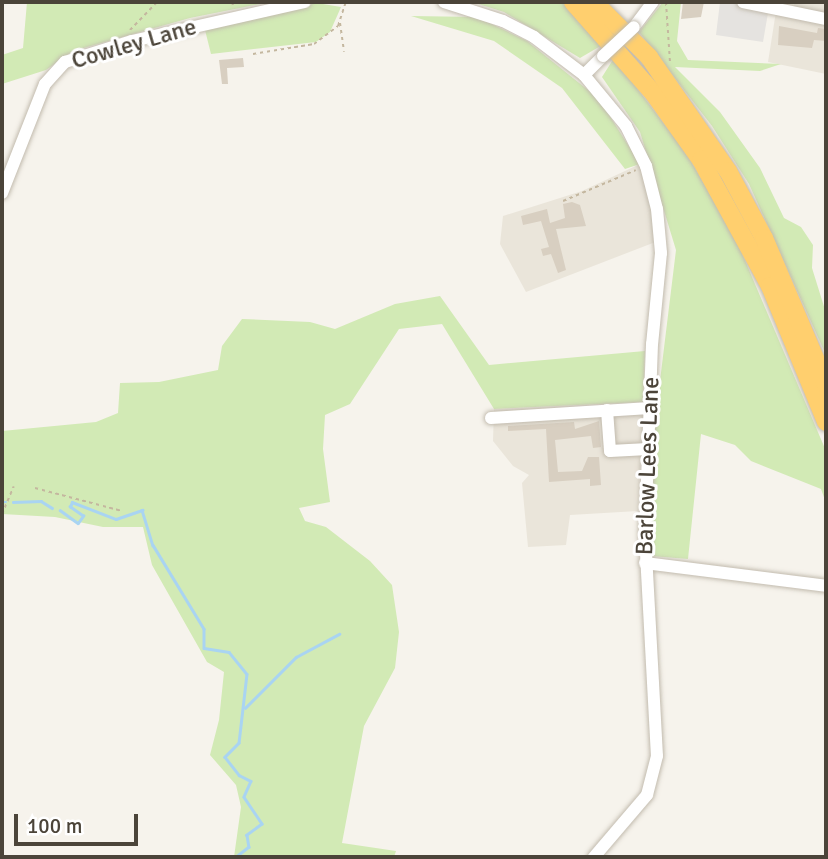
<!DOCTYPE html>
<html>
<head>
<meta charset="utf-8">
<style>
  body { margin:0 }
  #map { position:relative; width:828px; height:859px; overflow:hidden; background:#f6f3ec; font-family:Signika,sans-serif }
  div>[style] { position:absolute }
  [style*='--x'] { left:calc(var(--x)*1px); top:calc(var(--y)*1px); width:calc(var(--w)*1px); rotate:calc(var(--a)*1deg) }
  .residential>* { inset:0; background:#eae5da }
  .green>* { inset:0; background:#d2eab5 }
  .parking>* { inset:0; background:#e5e3e0 }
  .stream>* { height:2.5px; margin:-1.25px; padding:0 1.25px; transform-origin:1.25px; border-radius:1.25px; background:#a9d4f2 }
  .building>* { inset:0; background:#d8cfc1 }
  .path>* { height:2px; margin-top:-1px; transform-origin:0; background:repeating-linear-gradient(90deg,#c4b79f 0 3.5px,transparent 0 7px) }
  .roads { filter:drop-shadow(0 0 2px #c2bbae) drop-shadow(0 0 2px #c2bbae) }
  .minor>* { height:12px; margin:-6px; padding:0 6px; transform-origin:6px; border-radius:6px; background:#fff }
  .highway>* { height:18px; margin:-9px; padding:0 9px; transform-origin:9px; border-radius:9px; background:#ffcf6e }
  .bridges { filter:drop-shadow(0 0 2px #c2bbae) drop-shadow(0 0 2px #c2bbae) }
  .minor-bridge>* { height:12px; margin:-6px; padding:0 6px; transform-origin:6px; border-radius:6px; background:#fff }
  span { translate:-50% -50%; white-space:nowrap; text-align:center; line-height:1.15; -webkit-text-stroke:6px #fff; paint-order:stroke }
  .street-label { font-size:24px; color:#4b4439 }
  .frame { position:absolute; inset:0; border:4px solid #4b4439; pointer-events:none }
  .scale { position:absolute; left:14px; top:814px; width:124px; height:32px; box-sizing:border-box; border:4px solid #4b4439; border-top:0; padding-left:9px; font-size:21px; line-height:24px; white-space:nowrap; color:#4b4439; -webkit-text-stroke:5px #fff; paint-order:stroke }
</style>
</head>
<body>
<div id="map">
  <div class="residential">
    <div style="clip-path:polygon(795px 2px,826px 2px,826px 74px,768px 62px,777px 5px,793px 7px)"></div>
    <div style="clip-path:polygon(640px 164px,658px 241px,526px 292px,500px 244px,503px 216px,582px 191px)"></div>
    <div style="clip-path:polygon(643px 402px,638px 511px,570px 515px,566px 545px,528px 547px,522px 483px,529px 475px,513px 466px,493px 441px,494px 409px)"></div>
  </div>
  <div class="green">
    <div style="clip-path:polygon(27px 2px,270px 2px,190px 18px,73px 51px,46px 70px,2px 84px,2px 55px,23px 48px)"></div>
    <div style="clip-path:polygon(472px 2px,563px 2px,604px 44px,580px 58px,504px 12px)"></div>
    <div style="clip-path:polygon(663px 2px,681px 2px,677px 41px,688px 60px,781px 64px,760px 71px,675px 67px,720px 112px,760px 168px,784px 218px,801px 227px,813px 245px,812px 268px,826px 313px,826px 355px,749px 184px,712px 126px,639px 32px)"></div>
    <div style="clip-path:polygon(317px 3px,341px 7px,330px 32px,316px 42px,211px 54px,205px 30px)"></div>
    <div style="clip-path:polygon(411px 16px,477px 17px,527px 41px,599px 99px,640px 164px,625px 169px,562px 88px,494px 41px)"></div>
    <div style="clip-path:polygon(614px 58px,686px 153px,735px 237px,826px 451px,826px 503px,821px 489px,751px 461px,735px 445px,701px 434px,688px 559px,651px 556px,653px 438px,676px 250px,640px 132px,602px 77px)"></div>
    <div style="clip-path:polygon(440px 296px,489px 365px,645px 351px,643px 402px,494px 409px,442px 324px,399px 329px,350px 404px,325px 415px,323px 449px,330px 502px,299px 508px,305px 521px,326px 527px,370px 561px,392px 585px,399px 632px,395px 668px,364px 726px,342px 843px,396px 851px,394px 857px,234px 857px,241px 807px,236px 785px,210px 755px,219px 720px,224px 672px,207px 662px,152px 565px,143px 527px,103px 527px,55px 517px,2px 514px,2px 431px,96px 422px,118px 413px,120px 383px,159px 382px,218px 370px,222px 346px,242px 319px,310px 322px,335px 329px,395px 304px)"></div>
  </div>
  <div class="parking">
    <div style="clip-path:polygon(720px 2px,769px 7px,763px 42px,716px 35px)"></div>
  </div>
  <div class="stream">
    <div style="--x:2;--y:502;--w:4;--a:0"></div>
    <div style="--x:13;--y:502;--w:28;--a:-2"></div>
    <div style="--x:41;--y:501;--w:13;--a:32"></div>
    <div style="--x:60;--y:510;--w:22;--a:36"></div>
    <div style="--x:78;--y:523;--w:9;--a:-54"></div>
    <div style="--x:83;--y:516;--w:16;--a:-145"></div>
    <div style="--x:70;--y:507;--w:5;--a:-68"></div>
    <div style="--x:72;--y:502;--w:47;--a:21.1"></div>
    <div style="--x:116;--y:519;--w:28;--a:-19"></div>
    <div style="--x:142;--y:510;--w:37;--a:73"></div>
    <div style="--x:153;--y:545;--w:98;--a:58.7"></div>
    <div style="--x:204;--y:629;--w:19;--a:90"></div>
    <div style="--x:204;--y:648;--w:25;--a:9"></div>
    <div style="--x:229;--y:652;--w:28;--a:51"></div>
    <div style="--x:247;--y:674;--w:69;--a:96.6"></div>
    <div style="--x:239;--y:743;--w:20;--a:135"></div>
    <div style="--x:225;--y:757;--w:23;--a:52"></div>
    <div style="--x:239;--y:775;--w:13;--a:27"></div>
    <div style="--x:251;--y:781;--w:17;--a:114"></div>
    <div style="--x:244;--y:797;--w:32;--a:56"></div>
    <div style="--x:262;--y:824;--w:19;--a:144"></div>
    <div style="--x:247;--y:835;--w:12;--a:81"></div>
    <div style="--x:249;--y:847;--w:16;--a:142"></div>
    <div style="--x:245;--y:708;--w:72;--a:-45"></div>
    <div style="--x:296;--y:657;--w:49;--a:-28.1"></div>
  </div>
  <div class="building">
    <div style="clip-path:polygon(683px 2px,704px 2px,701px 17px,681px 19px)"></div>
    <div style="clip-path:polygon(779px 26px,817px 33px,818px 28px,826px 29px,826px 41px,814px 40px,812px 48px,778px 45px)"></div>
    <div style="clip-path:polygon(243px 58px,244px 67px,227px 68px,228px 84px,222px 84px,219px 60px)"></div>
    <div style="clip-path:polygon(572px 202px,580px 205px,586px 226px,556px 229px,566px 270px,558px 273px,551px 254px,543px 256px,541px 249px,549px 247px,541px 221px,523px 225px,521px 216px,547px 209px,550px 223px,565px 218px,563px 204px)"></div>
    <div style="clip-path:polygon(599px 421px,601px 447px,593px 448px,591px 436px,555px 440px,558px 472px,582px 471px,588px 457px,599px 457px,601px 485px,590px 486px,590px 479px,549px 482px,546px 429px,508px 431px,508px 426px,574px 422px,575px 429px)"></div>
  </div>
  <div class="path">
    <div style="--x:232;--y:2;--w:7;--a:74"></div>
    <div style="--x:666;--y:2;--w:61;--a:86.2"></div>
    <div style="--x:340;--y:23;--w:29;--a:82"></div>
    <div style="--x:130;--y:30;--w:39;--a:-46"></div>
    <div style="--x:253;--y:54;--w:62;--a:-9.3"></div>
    <div style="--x:314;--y:44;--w:30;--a:-37"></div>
    <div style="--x:338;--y:26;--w:25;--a:-72"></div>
    <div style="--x:563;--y:201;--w:79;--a:-23"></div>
    <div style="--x:35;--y:488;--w:90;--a:14.8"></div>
    <div style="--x:2;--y:514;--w:30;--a:-67"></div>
  </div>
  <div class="roads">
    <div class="minor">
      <div style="--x:444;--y:2;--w:62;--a:17.9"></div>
      <div style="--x:503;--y:21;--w:35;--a:27"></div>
      <div style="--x:534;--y:37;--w:63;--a:37.2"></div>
      <div style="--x:584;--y:75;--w:66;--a:50.5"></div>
      <div style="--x:626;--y:126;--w:45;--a:63.4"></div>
      <div style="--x:646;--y:166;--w:44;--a:75.7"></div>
      <div style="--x:657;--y:209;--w:44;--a:84.8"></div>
      <div style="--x:661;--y:253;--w:91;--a:95.6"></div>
      <div style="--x:652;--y:344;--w:191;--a:92.1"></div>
      <div style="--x:645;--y:535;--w:221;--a:86.9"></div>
      <div style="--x:657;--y:756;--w:40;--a:104.4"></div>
      <div style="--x:647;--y:795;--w:82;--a:130.5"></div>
      <div style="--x:743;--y:2;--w:85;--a:11.6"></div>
      <div style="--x:634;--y:27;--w:31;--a:-53"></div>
      <div style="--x:584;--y:75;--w:27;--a:-45"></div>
      <div style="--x:2;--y:193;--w:117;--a:-68.5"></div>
      <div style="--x:45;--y:84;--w:30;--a:-48"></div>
      <div style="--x:65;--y:62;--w:70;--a:-17.4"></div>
      <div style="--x:132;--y:41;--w:177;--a:-12.7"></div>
      <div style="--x:607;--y:410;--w:41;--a:85.8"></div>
      <div style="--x:610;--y:451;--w:38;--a:-3"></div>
      <div style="--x:491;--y:418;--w:159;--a:-3.6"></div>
      <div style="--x:645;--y:563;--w:182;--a:7.2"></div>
    </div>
    <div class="highway">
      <div style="--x:573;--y:2;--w:123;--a:48.6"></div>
      <div style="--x:654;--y:94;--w:81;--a:54.5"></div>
      <div style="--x:701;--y:160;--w:144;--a:61.3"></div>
      <div style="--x:770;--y:286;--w:147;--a:67.6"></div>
      <div style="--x:594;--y:2;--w:78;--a:45"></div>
      <div style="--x:649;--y:57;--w:139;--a:55.3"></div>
      <div style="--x:728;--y:171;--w:76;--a:61.8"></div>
      <div style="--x:764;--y:238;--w:159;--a:67"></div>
    </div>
  </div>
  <div class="bridges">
    <div class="minor-bridge">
      <div style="--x:603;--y:56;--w:42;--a:-43.1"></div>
    </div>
  </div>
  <div class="street-label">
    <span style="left:134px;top:44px;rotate:-16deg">Cowley Lane</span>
    <span style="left:648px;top:466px;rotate:-88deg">Barlow Lees Lane</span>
  </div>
  <div class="frame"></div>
  <div class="scale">100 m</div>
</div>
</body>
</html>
